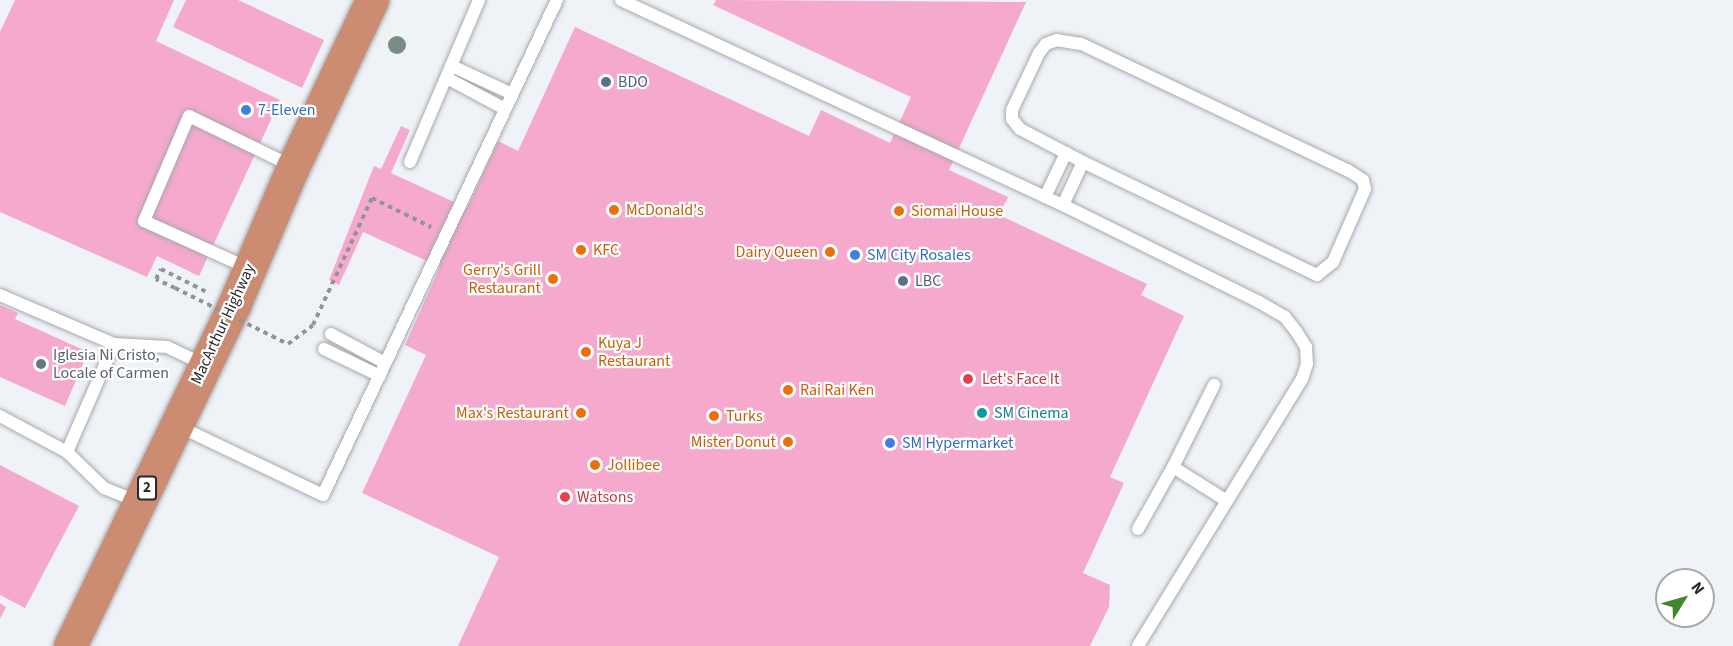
<!DOCTYPE html>
<html>
<head>
<meta charset="utf-8">
<style>
  body { margin:0 }
  #map { position:relative; width:1733px; height:646px; overflow:hidden; background:#eff3f7; font-family:"Source Sans 3",sans-serif }
  div>[style] { position:absolute }
  [style*='--x'] { left:calc(var(--x)*1px); top:calc(var(--y)*1px); width:calc(var(--w)*1px); rotate:calc(var(--a)*1deg) }
  .building>* { inset:0; background:#f5a9cd }
  .path>* { height:4px; margin-top:-2px; transform-origin:0; background:repeating-linear-gradient(90deg,#919396 0 4.5px,transparent 0 9px) }
  .roads { filter:drop-shadow(0 0 2px #a6a9ad) drop-shadow(0 0 2px #a6a9ad) }
  .service>* { height:12px; margin:-6px; padding:0 6px; transform-origin:6px; border-radius:6px; background:#fff }
  .trunk>* { height:33px; margin:-16.5px; padding:0 16.5px; transform-origin:16.5px; border-radius:16.5px; background:#cb8c72 }
  .path-bridge>* { height:4px; margin-top:-2px; transform-origin:0; background:repeating-linear-gradient(90deg,#919396 0 4.5px,transparent 0 9px) }
  .trees>* { width:18px; height:18px; margin:-9px; border-radius:50%; background:#798d85 }
  .dots>* { width:16px; height:16px; translate:-50% -50%; box-sizing:border-box; border:3px solid #fff; border-radius:50% }
  span { translate:-50% -50%; white-space:nowrap; text-align:center; line-height:1.15; -webkit-text-stroke:4.5px #fff; paint-order:stroke }
  .shield-label span { padding:2px 4px; background:#fff; border:2px solid; border-radius:4px; -webkit-text-stroke-width:0 }
  .shield-label { font-size:15px; color:#28292a; font-weight:700 }
  .service-label { font-size:16px; color:#4e5e75 }
  .left { translate:0 -50%; text-align:left }
  .shop-label { font-size:16px; color:#366cbe }
  .food-label { font-size:16px; color:#c56008 }
  .right { translate:-100% -50%; text-align:right }
  .street-label { font-size:16px; color:#28292a }
  .worship-label { font-size:16px; color:#5b616d }
  .health-label { font-size:16px; color:#be3a42 }
  .culture-label { font-size:16px; color:#0d838f }
  .north { position:absolute; left:1655px; top:568px; width:60px; height:60px; box-sizing:border-box; background:#fff; border:2px solid #a9a9aa; border-radius:50%; rotate:53deg; font-size:16px; font-weight:700; line-height:24px; text-align:center; color:#28292a }
  .north::after { content:''; display:block; margin:auto; width:21px; height:27px; background:#41872d; clip-path:polygon(50% 0,100% 100%,50% 72%,0 100%) }
</style>
</head>
<body>
<div id="map">
  <div class="building">
    <div style="clip-path:polygon(15px 0,174px 0,156px 41px,280px 100px,199px 276px,157px 256px,147px 277px,0 212px,0 32px)"></div>
    <div style="clip-path:polygon(186px 0,238px 0,324px 40px,302px 88px,173px 27px)"></div>
    <div style="clip-path:polygon(716px 0,1026px 2px,949px 170px,1008px 197px,999px 215px,1147px 284px,1141px 295px,1184px 316px,1110px 477px,1124px 483px,1083px 573px,1110px 585px,1109px 607px,1090px 646px,458px 646px,499px 557px,362px 493px,426px 355px,405px 345px,440px 267px,363px 232px,339px 285px,329px 280px,374px 166px,381px 169px,401px 126px,410px 130px,391px 173px,467px 208px,498px 141px,518px 151px,575px 27px,809px 136px,821px 110px,890px 143px,911px 97px,713px 5px)"></div>
    <div style="clip-path:polygon(0 305px,18px 313px,15px 319px,88px 352px,65px 406px,0 377px)"></div>
    <div style="clip-path:polygon(0 465px,79px 506px,25px 608px,0 595px)"></div>
    <div style="clip-path:polygon(0 603px,6px 607px,0 619px)"></div>
  </div>
  <div class="path">
    <div style="--x:175;--y:288;--w:21;--a:-155"></div>
    <div style="--x:156;--y:279;--w:11;--a:-63"></div>
    <div style="--x:161;--y:269;--w:54;--a:26.6"></div>
    <div style="--x:288;--y:344;--w:31;--a:-37"></div>
    <div style="--x:313;--y:325;--w:140;--a:-65.1"></div>
    <div style="--x:372;--y:198;--w:66;--a:26.2"></div>
  </div>
  <div class="roads">
    <div class="service">
      <div style="--x:621;--y:0;--w:487;--a:24.9"></div>
      <div style="--x:1063;--y:205;--w:219;--a:26.3"></div>
      <div style="--x:1259;--y:302;--w:30;--a:30"></div>
      <div style="--x:1285;--y:317;--w:18;--a:52"></div>
      <div style="--x:1296;--y:331;--w:19;--a:58"></div>
      <div style="--x:1306;--y:347;--w:17;--a:87"></div>
      <div style="--x:1307;--y:364;--w:16;--a:108"></div>
      <div style="--x:1302;--y:379;--w:313;--a:121.6"></div>
      <div style="--x:452;--y:66;--w:66;--a:25"></div>
      <div style="--x:447;--y:78;--w:66;--a:28.1"></div>
      <div style="--x:410;--y:162;--w:176;--a:-66.9"></div>
      <div style="--x:1045;--y:197;--w:49;--a:-64.5"></div>
      <div style="--x:1063;--y:205;--w:47;--a:-65.1"></div>
      <div style="--x:1083;--y:162;--w:260;--a:25.8"></div>
      <div style="--x:1317;--y:275;--w:21;--a:-39"></div>
      <div style="--x:1333;--y:262;--w:80;--a:-66.3"></div>
      <div style="--x:1365;--y:189;--w:9;--a:-103"></div>
      <div style="--x:1363;--y:180;--w:17;--a:-147"></div>
      <div style="--x:1349;--y:171;--w:297;--a:-154.6"></div>
      <div style="--x:1081;--y:44;--w:24;--a:-171"></div>
      <div style="--x:1057;--y:40;--w:12;--a:160"></div>
      <div style="--x:1046;--y:44;--w:11;--a:128"></div>
      <div style="--x:1039;--y:53;--w:63;--a:115.3"></div>
      <div style="--x:1012;--y:110;--w:9;--a:90"></div>
      <div style="--x:1012;--y:119;--w:13;--a:51"></div>
      <div style="--x:1020;--y:129;--w:71;--a:27.6"></div>
      <div style="--x:248;--y:268;--w:114;--a:-155.7"></div>
      <div style="--x:144;--y:221;--w:114;--a:-66.8"></div>
      <div style="--x:189;--y:116;--w:114;--a:25.9"></div>
      <div style="--x:0;--y:295;--w:124;--a:23.3"></div>
      <div style="--x:331;--y:334;--w:61;--a:28.2"></div>
      <div style="--x:324;--y:349;--w:62;--a:25.7"></div>
      <div style="--x:0;--y:416;--w:76;--a:28.2"></div>
      <div style="--x:67;--y:452;--w:52;--a:44.2"></div>
      <div style="--x:104;--y:488;--w:37;--a:22"></div>
      <div style="--x:176;--y:425;--w:163;--a:25.5"></div>
      <div style="--x:323;--y:495;--w:548;--a:-64.7"></div>
      <div style="--x:67;--y:452;--w:118;--a:-66.5"></div>
      <div style="--x:114;--y:344;--w:53;--a:3.2"></div>
      <div style="--x:167;--y:347;--w:42;--a:25.3"></div>
      <div style="--x:1173;--y:467;--w:92;--a:-63.4"></div>
      <div style="--x:1138;--y:529;--w:71;--a:-60.6"></div>
      <div style="--x:1173;--y:467;--w:64;--a:32.2"></div>
    </div>
    <div class="trunk">
      <div style="--x:70;--y:646;--w:378;--a:-64.3"></div>
      <div style="--x:234;--y:305;--w:150;--a:-66.9"></div>
      <div style="--x:293;--y:167;--w:185;--a:-64.7"></div>
    </div>
  </div>
  <div class="path-bridge">
    <div style="--x:175;--y:288;--w:126;--a:26.4"></div>
  </div>
  <div class="trees">
    <div style="left:397px;top:45px"></div>
  </div>
  <div class="dots">
    <div style="left:606px;top:82px;background:#5c6f8a"></div>
    <div style="left:246px;top:110px;background:#3f7fe0"></div>
    <div style="left:614px;top:210px;background:#e8710a"></div>
    <div style="left:899px;top:211px;background:#e8710a"></div>
    <div style="left:581px;top:250px;background:#e8710a"></div>
    <div style="left:830px;top:252px;background:#e8710a"></div>
    <div style="left:855px;top:255px;background:#3f7fe0"></div>
    <div style="left:553px;top:279px;background:#e8710a"></div>
    <div style="left:903px;top:281px;background:#5c6f8a"></div>
    <div style="left:586px;top:352px;background:#e8710a"></div>
    <div style="left:41px;top:364px;background:#6b7280"></div>
    <div style="left:968px;top:379px;background:#e0444e"></div>
    <div style="left:788px;top:390px;background:#e8710a"></div>
    <div style="left:581px;top:413px;background:#e8710a"></div>
    <div style="left:982px;top:413px;background:#0f9aa8"></div>
    <div style="left:714px;top:416px;background:#e8710a"></div>
    <div style="left:788px;top:442px;background:#e8710a"></div>
    <div style="left:890px;top:443px;background:#3f7fe0"></div>
    <div style="left:595px;top:465px;background:#e8710a"></div>
    <div style="left:565px;top:497px;background:#e0444e"></div>
  </div>
  <div class="shield-label">
    <span style="left:147px;top:488px">2</span>
  </div>
  <div class="service-label">
    <span class="left" style="left:618px;top:82px">BDO</span>
    <span class="left" style="left:915px;top:281px">LBC</span>
  </div>
  <div class="shop-label">
    <span class="left" style="left:258px;top:110px">7-Eleven</span>
    <span class="left" style="left:867px;top:255px">SM City Rosales</span>
    <span class="left" style="left:902px;top:443px">SM Hypermarket</span>
  </div>
  <div class="food-label">
    <span class="left" style="left:626px;top:210px">McDonald's</span>
    <span class="left" style="left:911px;top:211px">Siomai House</span>
    <span class="left" style="left:593px;top:250px">KFC</span>
    <span class="right" style="left:818px;top:252px">Dairy Queen</span>
    <span class="right" style="left:541px;top:279px">Gerry's Grill<br>Restaurant</span>
    <span class="left" style="left:598px;top:352px">Kuya J<br>Restaurant</span>
    <span class="left" style="left:800px;top:390px">Rai Rai Ken</span>
    <span class="right" style="left:569px;top:413px">Max's Restaurant</span>
    <span class="left" style="left:726px;top:416px">Turks</span>
    <span class="right" style="left:776px;top:442px">Mister Donut</span>
    <span class="left" style="left:607px;top:465px">Jollibee</span>
  </div>
  <div class="street-label">
    <span style="left:223px;top:324px;rotate:-65deg">MacArthur Highway</span>
  </div>
  <div class="worship-label">
    <span class="left" style="left:53px;top:364px">Iglesia Ni Cristo,<br>Locale of Carmen</span>
  </div>
  <div class="health-label">
    <span class="left" style="left:982px;top:379px">Let's Face It</span>
    <span class="left" style="left:577px;top:497px">Watsons</span>
  </div>
  <div class="culture-label">
    <span class="left" style="left:994px;top:413px">SM Cinema</span>
  </div>
  <div class="north">N</div>
</div>
</body>
</html>
